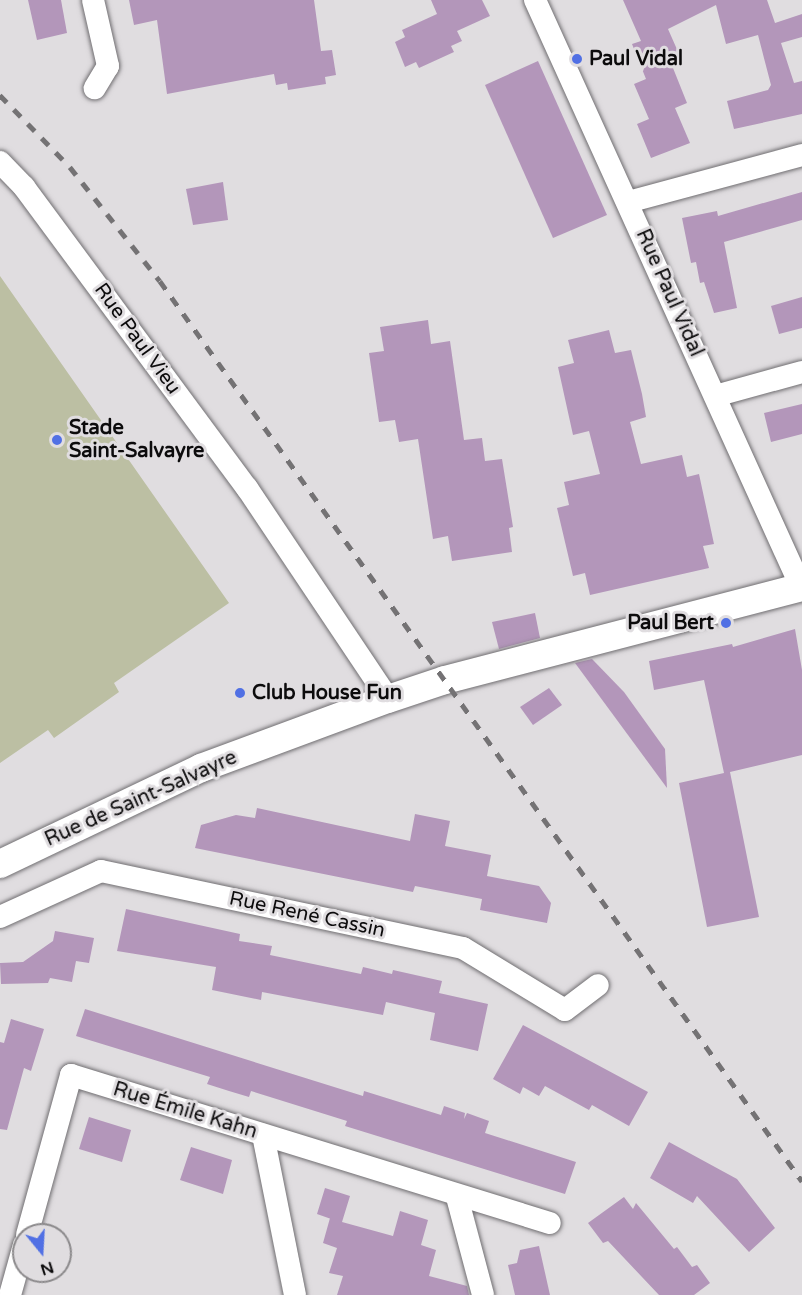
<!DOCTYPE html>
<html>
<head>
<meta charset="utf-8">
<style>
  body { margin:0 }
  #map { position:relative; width:802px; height:1295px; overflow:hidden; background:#e0dde0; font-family:"Varela Round",sans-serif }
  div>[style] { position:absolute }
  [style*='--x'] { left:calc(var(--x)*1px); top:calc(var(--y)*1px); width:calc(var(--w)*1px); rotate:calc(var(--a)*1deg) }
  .green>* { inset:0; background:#bcbfa3 }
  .building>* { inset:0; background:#b396ba }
  .roads { filter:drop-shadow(0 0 2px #706e71) drop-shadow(0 0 2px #706e71) }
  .minor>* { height:22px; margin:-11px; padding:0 11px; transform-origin:11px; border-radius:11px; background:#fff }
  .tertiary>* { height:28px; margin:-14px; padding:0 14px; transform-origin:14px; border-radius:14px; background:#fff }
  .rail>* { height:4.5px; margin-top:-2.25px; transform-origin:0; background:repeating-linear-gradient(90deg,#747274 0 10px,transparent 0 20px) }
  .dots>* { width:16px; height:16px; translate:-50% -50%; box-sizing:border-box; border:3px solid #e0dde0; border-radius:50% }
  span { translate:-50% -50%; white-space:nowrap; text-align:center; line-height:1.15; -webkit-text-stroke:6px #e0dde0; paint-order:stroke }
  .poi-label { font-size:20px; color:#0c0b0c; font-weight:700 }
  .left { translate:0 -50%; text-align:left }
  .right { translate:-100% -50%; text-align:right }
  .street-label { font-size:20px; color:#0c0b0c }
  .north { position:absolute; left:12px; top:1223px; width:60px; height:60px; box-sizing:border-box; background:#e0dde0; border:2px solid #8b898b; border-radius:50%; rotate:162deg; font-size:16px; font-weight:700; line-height:24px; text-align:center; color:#0c0b0c }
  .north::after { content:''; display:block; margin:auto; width:21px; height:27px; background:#5170e4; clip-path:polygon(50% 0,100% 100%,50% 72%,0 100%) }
</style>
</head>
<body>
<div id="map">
  <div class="green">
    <div style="clip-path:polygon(0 276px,229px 603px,114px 683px,119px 692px,54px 738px,48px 730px,0 763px)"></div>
  </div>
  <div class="building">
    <div style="clip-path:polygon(28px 0,61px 0,67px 33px,37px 40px)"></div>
    <div style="clip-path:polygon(129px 0,314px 0,321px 51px,332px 50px,336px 75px,325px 77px,326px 84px,288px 90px,287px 83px,276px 85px,274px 74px,167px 94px,157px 20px,134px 25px)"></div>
    <div style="clip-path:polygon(431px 0,482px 0,490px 16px,457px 31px,462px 41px,451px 46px,454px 52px,419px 68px,416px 62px,405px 67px,395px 42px,405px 37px,402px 30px,437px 14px)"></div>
    <div style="clip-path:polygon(623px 0,767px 0,775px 23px,802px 14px,802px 37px,781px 43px,794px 83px,802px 81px,802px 114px,734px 129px,727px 101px,768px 90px,771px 85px,758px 35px,726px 44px,716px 5px,668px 29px,683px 63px,673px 68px,687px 103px,675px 108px,690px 143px,651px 158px,637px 124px,649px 119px,634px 84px,646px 79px,632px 44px,641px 41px)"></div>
    <div style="clip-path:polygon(538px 61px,607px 215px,553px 238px,485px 85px)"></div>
    <div style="clip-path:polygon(223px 182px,228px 220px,193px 225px,186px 189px)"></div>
    <div style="clip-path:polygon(802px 192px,802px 220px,724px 242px,737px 308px,714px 313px,704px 282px,700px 283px,696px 262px,691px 263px,682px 218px,717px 211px,718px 216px)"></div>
    <div style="clip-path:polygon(802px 297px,802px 328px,779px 334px,771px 306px)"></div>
    <div style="clip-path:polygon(428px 320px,431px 344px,450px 341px,464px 440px,482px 438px,485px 461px,502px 459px,513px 527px,509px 528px,512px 552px,452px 561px,448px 536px,433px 539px,418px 439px,399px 442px,395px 420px,379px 422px,369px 353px,384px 351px,380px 327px)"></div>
    <div style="clip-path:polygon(609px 330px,615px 353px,631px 350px,642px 394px,646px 417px,630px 422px,641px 464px,682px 455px,687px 477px,699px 474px,714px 544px,703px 546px,709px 568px,590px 595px,585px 573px,573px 576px,557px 508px,569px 505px,564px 482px,600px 474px,589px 431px,573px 435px,558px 367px,574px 363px,568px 340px)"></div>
    <div style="clip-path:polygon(802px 404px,802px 434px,771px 442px,764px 413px)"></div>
    <div style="clip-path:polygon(535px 613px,540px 638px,499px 649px,492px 622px)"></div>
    <div style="clip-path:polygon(795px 629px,802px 670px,802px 755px,730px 772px,759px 917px,707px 927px,679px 783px,724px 773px,704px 680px,654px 690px,649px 661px,732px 644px,733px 647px)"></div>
    <div style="clip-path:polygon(592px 659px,624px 692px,665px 749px,667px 788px,575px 663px)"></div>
    <div style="clip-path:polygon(549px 688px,562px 705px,533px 725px,520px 707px)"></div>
    <div style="clip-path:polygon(257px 808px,410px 841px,415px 814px,450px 821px,445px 846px,491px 855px,487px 876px,539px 886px,551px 903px,547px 923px,480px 910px,482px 899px,415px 886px,413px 892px,195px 848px,201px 825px,236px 815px,255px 818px)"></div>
    <div style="clip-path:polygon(126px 909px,240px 934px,239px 941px,272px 946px,270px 955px,361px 974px,363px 967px,392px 974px,393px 970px,442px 981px,439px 993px,488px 1004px,478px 1051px,430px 1040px,435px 1013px,386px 1002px,383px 1015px,262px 992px,261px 1000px,212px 990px,216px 967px,117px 951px)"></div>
    <div style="clip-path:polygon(55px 931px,94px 938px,89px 963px,76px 961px,72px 982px,50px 978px,48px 983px,1px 984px,0 963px,23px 962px,53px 941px)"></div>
    <div style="clip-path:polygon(85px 1009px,363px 1096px,364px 1091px,441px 1115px,444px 1106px,465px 1113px,464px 1119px,467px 1113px,489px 1121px,485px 1133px,576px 1162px,565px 1194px,345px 1126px,347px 1121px,251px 1091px,249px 1097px,229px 1091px,207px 1084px,210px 1077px,76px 1036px)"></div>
    <div style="clip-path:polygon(11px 1019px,44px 1029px,31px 1071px,24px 1068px,7px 1130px,0 1129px,0 1042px,4px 1043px)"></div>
    <div style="clip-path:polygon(523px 1025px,648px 1092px,629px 1126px,592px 1105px,589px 1110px,545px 1086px,539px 1096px,523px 1087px,520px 1094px,493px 1079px)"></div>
    <div style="clip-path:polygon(89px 1117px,131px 1130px,122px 1162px,79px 1149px)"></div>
    <div style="clip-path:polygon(669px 1142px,737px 1179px,775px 1228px,749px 1252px,697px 1196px,693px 1203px,650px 1178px)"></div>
    <div style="clip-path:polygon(191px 1147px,232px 1160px,223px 1194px,180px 1180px)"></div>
    <div style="clip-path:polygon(325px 1188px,350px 1196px,342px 1222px,393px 1236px,400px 1211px,428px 1220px,421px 1245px,436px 1250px,429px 1276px,467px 1286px,469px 1295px,337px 1295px,343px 1276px,329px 1273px,337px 1248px,323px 1243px,330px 1218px,334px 1220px,317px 1214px)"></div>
    <div style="clip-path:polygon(624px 1197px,633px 1209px,636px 1203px,674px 1249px,677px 1247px,692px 1267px,697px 1265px,710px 1283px,694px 1295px,659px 1295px,608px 1241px,603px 1243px,588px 1223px)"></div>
    <div style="clip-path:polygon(539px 1246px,550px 1295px,515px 1295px,508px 1265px,517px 1263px,520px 1250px)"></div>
  </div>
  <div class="roads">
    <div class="minor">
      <div style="--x:93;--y:0;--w:68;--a:77.2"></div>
      <div style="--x:108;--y:66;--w:26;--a:121"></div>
      <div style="--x:535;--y:0;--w:644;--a:65.62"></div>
      <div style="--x:0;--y:162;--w:35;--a:46"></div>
      <div style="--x:24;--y:187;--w:375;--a:53.5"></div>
      <div style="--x:247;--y:488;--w:254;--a:56.2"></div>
      <div style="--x:628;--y:202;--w:180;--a:-15.1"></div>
      <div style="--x:715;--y:396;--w:90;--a:-15.4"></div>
      <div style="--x:0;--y:917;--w:111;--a:-24.5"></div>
      <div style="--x:101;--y:871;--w:370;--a:12"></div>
      <div style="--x:463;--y:948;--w:119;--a:31.3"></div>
      <div style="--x:565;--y:1010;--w:41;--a:-37.1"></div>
      <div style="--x:263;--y:1135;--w:163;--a:78.7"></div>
      <div style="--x:457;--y:1197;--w:101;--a:75.1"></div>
      <div style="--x:27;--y:1235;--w:166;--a:-74.6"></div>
      <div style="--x:71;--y:1075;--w:501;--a:17.17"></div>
      <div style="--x:10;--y:1295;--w:52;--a:-74.4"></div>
    </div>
    <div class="tertiary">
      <div style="--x:0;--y:864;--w:223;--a:-25.5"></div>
      <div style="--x:201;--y:768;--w:199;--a:-20.3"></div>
      <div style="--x:388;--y:699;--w:60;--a:-18.4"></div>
      <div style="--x:445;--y:680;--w:369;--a:-14.6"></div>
    </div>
  </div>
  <div class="rail">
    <div style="--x:0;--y:95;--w:100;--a:45.8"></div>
    <div style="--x:70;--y:167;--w:145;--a:51.7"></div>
    <div style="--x:160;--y:281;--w:1106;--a:54.5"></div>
  </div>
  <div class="dots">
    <div style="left:577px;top:59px;background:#5170e4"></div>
    <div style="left:57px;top:440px;background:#5170e4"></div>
    <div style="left:726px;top:623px;background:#5170e4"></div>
    <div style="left:240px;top:693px;background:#5170e4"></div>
  </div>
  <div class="poi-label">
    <span class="left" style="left:589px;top:59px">Paul Vidal</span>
    <span class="left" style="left:69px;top:440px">Stade<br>Saint-Salvayre</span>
    <span class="right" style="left:714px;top:623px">Paul Bert</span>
    <span class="left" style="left:252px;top:693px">Club House Fun</span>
  </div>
  <div class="street-label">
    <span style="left:669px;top:293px;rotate:66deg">Rue Paul Vidal</span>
    <span style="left:137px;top:339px;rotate:54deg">Rue Paul Vieu</span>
    <span style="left:141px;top:799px;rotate:-24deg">Rue de Saint-Salvayre</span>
    <span style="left:307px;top:915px;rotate:12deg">Rue René Cassin</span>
    <span style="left:185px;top:1111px;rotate:17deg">Rue Émile Kahn</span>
  </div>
  <div class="north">N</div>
</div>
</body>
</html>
